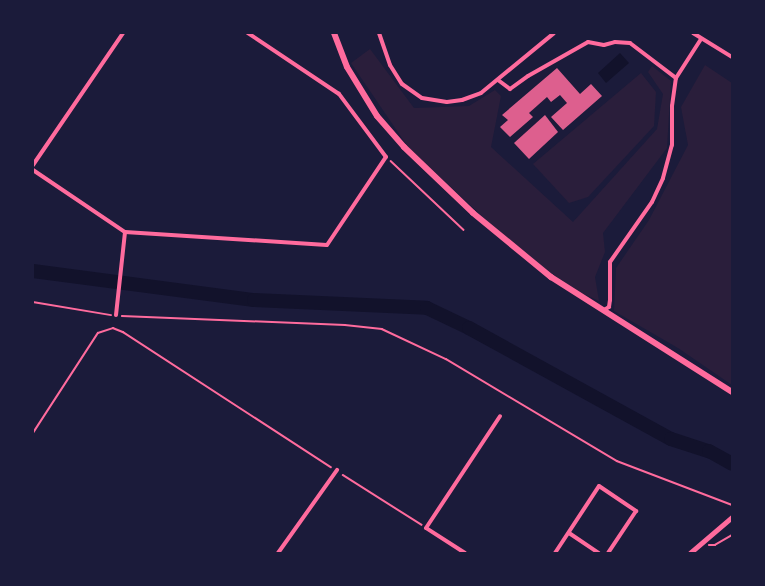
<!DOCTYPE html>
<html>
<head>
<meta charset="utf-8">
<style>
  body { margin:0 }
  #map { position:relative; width:765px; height:586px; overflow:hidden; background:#1b1b3a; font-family:Rubik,sans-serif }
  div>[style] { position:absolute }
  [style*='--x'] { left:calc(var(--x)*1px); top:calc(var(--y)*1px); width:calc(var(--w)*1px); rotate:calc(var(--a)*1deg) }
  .green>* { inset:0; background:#2a1e3b }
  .water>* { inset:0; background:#12122b }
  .river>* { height:14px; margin:-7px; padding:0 7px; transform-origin:7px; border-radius:7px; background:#12122b }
  .building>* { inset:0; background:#dd5f8e }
  .path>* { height:1.5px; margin:-0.75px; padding:0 0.75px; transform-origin:0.75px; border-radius:0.75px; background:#ff6b9d }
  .minor>* { height:4px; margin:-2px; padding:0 2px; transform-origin:2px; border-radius:2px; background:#ff6b9d }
  .tertiary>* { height:4.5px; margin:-2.25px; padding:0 2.25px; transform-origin:2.25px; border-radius:2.25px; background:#ff6b9d }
  .trunk>* { height:6px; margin:-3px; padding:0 3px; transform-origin:3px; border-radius:3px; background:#ff6b9d }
  span { translate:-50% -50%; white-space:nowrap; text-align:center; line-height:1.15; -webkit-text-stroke:5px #1b1b3a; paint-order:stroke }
  .frame { position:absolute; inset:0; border:34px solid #1b1b3a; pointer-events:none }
</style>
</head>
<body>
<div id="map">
  <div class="green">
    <div style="clip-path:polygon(370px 49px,414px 108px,469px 106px,495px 90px,501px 96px,491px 147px,573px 222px,657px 129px,663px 94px,648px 72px,652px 66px,671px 81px,667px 148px,603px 233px,605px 252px,595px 277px,599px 301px,575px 290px,515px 247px,408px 147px,351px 63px)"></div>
    <div style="clip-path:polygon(705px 65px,732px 83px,732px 385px,678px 348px,614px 311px,616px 268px,649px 220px,688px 145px,681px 107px)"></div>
    <div style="clip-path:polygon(641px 73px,656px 92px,654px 126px,588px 197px,569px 203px,533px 164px)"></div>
  </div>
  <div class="water">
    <div style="clip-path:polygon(620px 53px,629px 63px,606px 83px,598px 73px)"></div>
  </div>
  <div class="river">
    <div style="--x:33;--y:271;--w:223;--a:7.5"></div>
    <div style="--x:254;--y:300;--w:173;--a:2.6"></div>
    <div style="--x:427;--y:308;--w:47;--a:25.5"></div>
    <div style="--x:469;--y:328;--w:230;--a:28.8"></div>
    <div style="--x:671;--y:439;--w:40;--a:18"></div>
    <div style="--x:709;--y:451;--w:26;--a:29"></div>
  </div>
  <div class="building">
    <div style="clip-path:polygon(557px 68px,580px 94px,591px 84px,602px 96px,563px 130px,551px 117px,567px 103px,560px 95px,551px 102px,547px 97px,529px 113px,533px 117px,510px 137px,500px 127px,508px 120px,502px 115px)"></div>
    <div style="clip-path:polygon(545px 115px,558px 132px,529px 159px,514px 143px)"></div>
  </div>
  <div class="path">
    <div style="--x:391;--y:161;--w:100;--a:43.4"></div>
    <div style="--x:33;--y:302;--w:79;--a:9.5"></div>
    <div style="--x:122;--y:316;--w:223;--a:2.3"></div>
    <div style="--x:345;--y:325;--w:37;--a:6"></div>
    <div style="--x:382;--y:329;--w:71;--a:25.1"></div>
    <div style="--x:446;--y:359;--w:199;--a:30.8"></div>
    <div style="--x:617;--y:461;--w:123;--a:20.9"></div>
    <div style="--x:33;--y:433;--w:119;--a:-57"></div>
    <div style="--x:98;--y:333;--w:16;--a:-18"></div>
    <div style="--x:113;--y:328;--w:11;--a:22"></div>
    <div style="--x:123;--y:332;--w:248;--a:33"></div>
    <div style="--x:343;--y:475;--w:93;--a:32.3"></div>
    <div style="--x:709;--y:545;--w:6;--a:0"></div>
    <div style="--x:715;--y:545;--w:20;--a:-30"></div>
  </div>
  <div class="minor">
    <div style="--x:379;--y:33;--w:34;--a:71"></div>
    <div style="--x:390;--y:65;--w:22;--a:58"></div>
    <div style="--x:402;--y:84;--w:24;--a:35"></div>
    <div style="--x:422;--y:98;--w:25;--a:9"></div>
    <div style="--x:447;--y:102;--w:15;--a:-8"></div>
    <div style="--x:462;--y:100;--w:20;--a:-20"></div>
    <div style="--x:481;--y:93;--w:94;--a:-39.4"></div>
    <div style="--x:693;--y:33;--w:46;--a:31.6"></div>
    <div style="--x:498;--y:80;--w:15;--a:37"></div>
    <div style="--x:510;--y:89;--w:22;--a:-36"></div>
    <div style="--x:528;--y:76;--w:69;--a:-29.5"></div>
    <div style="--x:588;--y:42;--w:16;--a:11"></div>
    <div style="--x:604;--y:45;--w:11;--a:-15"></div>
    <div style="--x:615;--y:42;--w:15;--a:4"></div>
    <div style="--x:630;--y:43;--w:58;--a:37.3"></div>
    <div style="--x:33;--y:165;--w:160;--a:-55.7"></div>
    <div style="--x:33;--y:170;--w:111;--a:34"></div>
    <div style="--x:125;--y:232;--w:202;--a:3.7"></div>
    <div style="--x:327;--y:245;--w:106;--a:-56.2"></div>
    <div style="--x:386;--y:157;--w:79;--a:-126.7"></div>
    <div style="--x:339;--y:94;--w:110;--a:-146.2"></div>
    <div style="--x:604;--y:310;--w:6;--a:-31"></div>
    <div style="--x:609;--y:307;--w:7;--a:-82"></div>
    <div style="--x:610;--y:300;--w:38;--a:-90"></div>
    <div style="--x:610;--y:262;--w:73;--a:-55"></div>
    <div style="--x:652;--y:202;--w:26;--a:-65"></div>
    <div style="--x:663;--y:178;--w:34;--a:-75"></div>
    <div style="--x:672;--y:145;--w:39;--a:-90"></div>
    <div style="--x:672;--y:106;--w:28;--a:-82"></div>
    <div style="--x:676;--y:78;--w:46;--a:-57.3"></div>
    <div style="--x:116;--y:315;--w:83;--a:-83.8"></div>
    <div style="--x:569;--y:533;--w:36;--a:34"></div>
    <div style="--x:278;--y:553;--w:102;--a:-54.6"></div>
    <div style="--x:465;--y:553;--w:46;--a:-147.3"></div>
    <div style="--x:426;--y:528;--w:134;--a:-56.5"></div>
    <div style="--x:555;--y:553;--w:80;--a:-56.7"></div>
    <div style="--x:599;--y:486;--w:45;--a:34"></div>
    <div style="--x:636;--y:511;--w:50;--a:123.7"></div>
  </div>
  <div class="tertiary">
    <div style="--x:690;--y:553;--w:55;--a:-40.6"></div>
  </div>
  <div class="trunk">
    <div style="--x:334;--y:33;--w:36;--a:69"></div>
    <div style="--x:347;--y:67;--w:57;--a:58.5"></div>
    <div style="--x:377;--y:116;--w:41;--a:48.9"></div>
    <div style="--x:404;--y:147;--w:95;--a:43.7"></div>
    <div style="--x:473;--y:213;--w:101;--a:39.4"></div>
    <div style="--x:551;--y:277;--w:214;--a:32.4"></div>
  </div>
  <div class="frame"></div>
</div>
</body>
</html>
